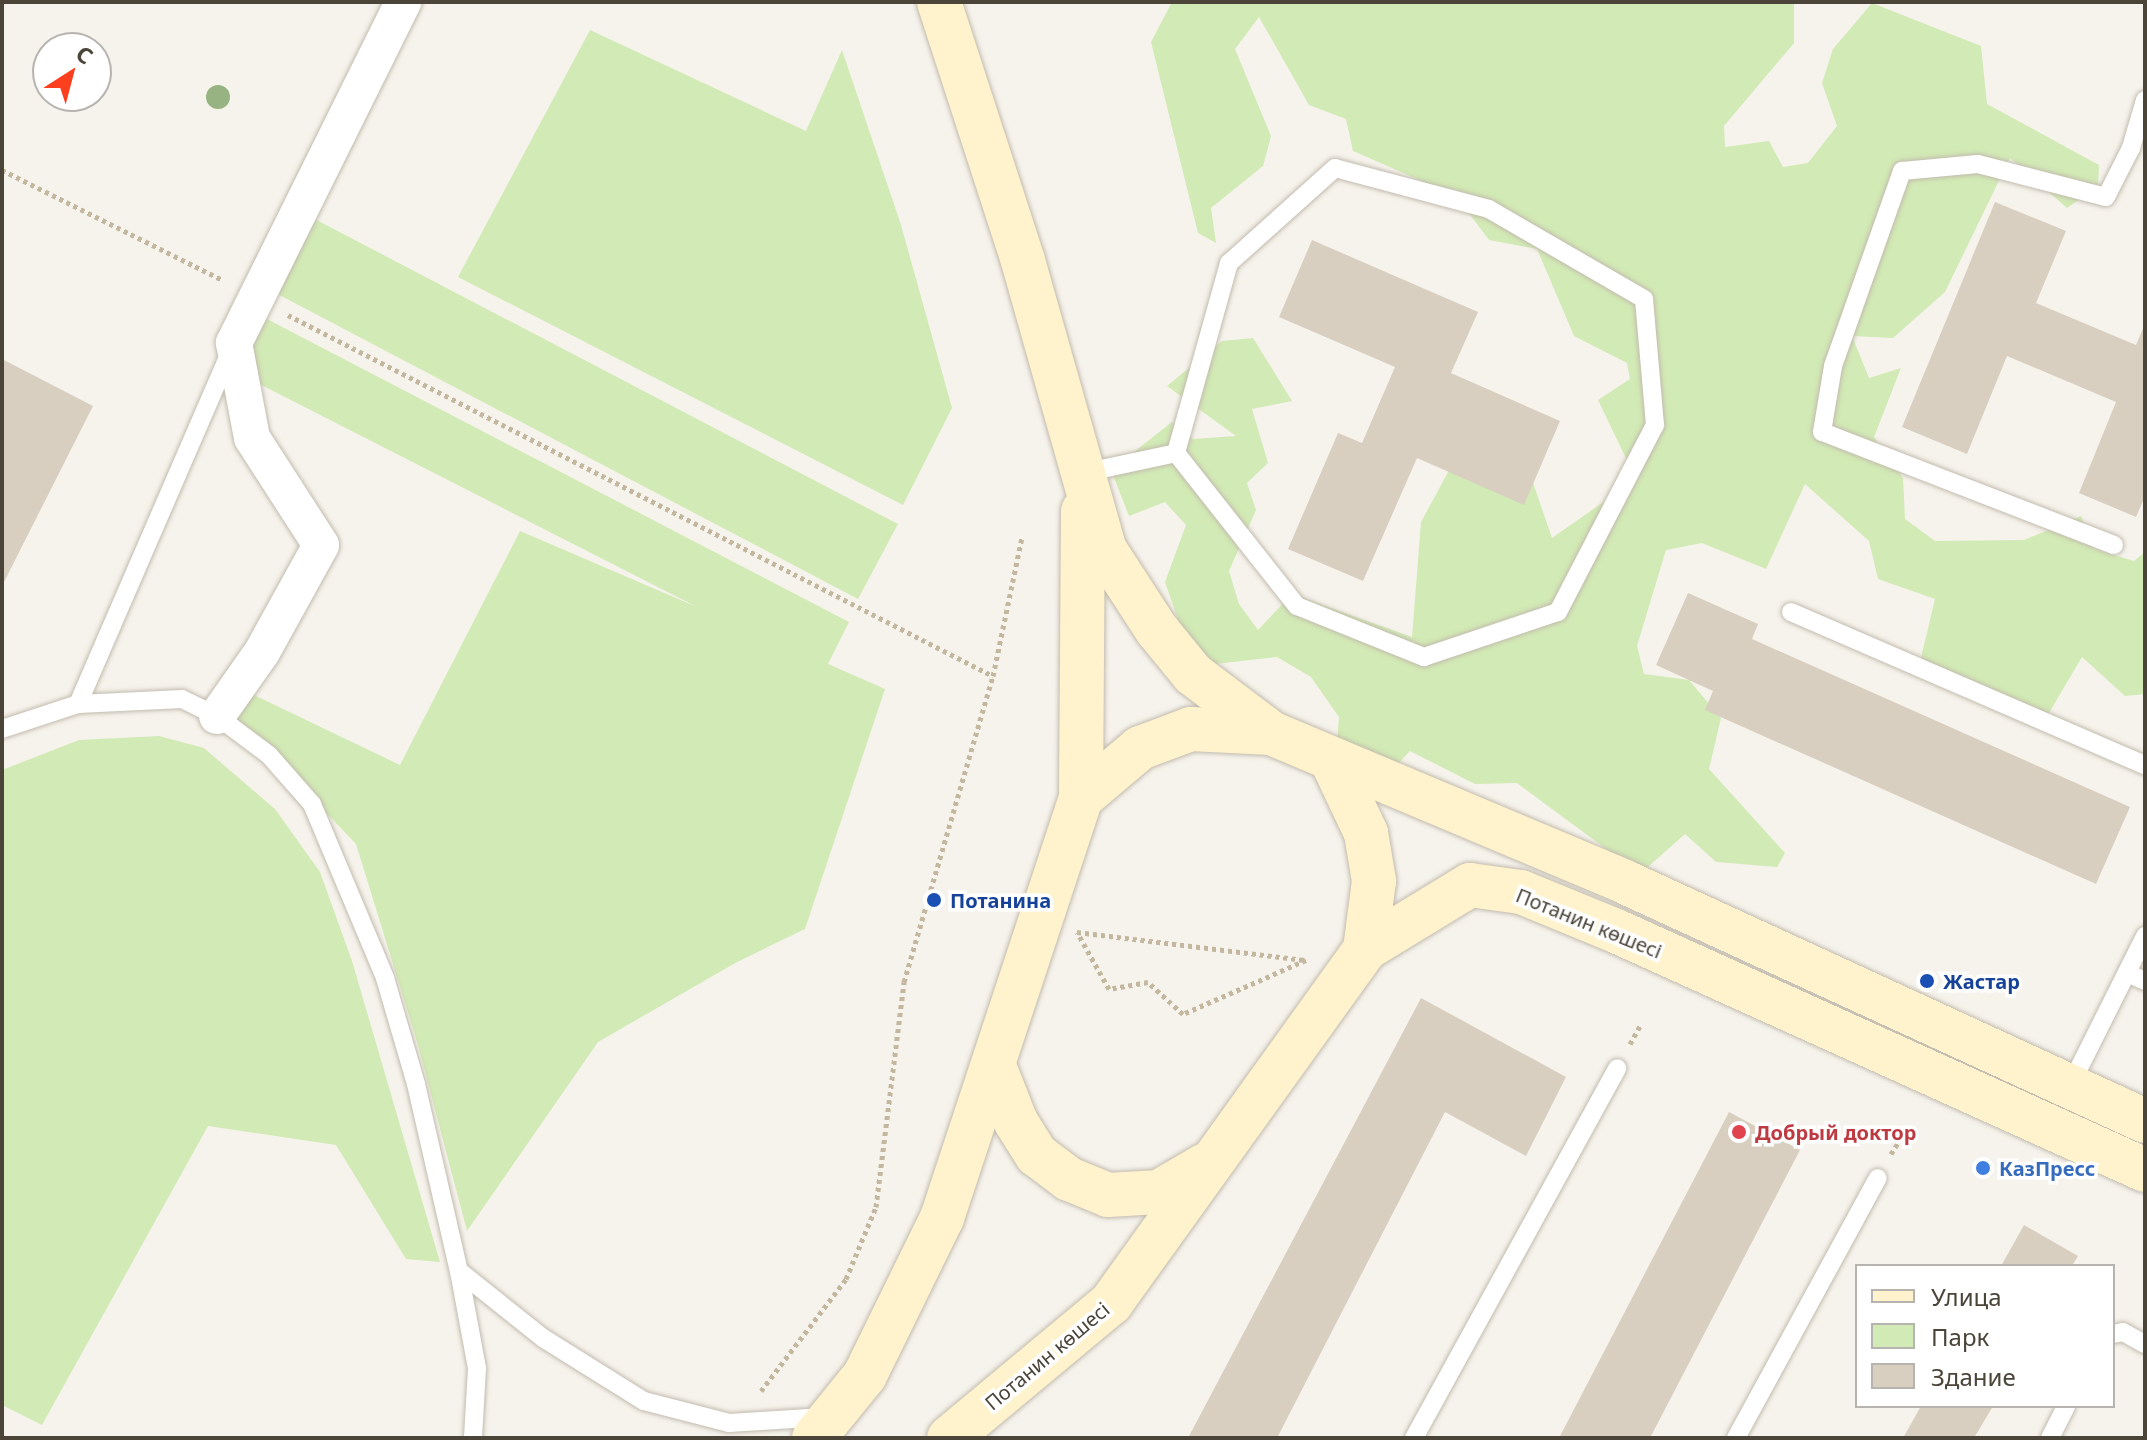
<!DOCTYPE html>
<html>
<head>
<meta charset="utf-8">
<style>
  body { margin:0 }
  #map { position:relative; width:2147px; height:1440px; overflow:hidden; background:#f6f3ec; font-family:"Noto Sans",sans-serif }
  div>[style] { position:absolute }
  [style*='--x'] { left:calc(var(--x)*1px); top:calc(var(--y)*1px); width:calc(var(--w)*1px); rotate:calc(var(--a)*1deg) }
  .green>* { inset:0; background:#d2eab5 }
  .building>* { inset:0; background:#d8cfc1 }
  .path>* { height:5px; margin-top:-2.5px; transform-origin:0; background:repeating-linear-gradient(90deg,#c4b79f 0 4px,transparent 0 8px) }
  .roads { filter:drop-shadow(0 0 2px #c2bbae) drop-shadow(0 0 2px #c2bbae) }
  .lane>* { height:18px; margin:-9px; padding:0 9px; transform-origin:9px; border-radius:9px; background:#fff }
  .street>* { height:36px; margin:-18px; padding:0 18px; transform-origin:18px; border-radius:18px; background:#fff }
  .secondary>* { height:44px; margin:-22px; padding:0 22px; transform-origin:22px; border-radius:22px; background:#fff3cd }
  .trees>* { width:24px; height:24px; margin:-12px; border-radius:50%; background:#97b381 }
  .dots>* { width:22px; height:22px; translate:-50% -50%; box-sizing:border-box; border:4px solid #fff; border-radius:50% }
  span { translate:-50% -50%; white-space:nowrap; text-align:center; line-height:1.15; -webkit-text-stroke:7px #fff; paint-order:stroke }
  .transit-label { font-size:20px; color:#164399; font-weight:700 }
  .left { translate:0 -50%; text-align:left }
  .street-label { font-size:20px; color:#4b4439 }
  .health-label { font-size:20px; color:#be3a42; font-weight:700 }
  .shop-label { font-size:20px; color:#366cbe; font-weight:700 }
  .frame { position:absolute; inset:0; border:4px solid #4b4439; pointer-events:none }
  .legend { position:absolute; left:1855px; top:1264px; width:260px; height:144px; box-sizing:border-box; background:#fff; border:2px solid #b7b4b0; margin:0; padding:10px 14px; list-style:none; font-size:24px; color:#4b4439 }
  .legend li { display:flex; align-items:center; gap:16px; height:40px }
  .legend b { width:40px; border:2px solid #b7b4b0 }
  .north { position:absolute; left:32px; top:32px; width:80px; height:80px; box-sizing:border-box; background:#fff; border:2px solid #b7b4b0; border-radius:50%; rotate:36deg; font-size:22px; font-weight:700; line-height:32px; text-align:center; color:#4b4439 }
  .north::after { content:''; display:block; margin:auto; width:28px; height:36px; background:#fc3f1d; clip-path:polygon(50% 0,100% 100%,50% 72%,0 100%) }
</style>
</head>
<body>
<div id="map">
  <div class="green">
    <div style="clip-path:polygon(1172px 2px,1794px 2px,1794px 43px,1724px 126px,1725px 147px,1769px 141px,1783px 167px,1808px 163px,1837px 126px,1822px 83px,1833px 49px,1872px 3px,1981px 46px,1987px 104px,2099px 165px,2098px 187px,2067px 208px,2010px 158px,1945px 292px,1893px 338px,1852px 336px,1869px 378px,1901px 368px,1874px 437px,1903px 478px,1905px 519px,1935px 541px,2024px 540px,2081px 516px,2094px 549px,2134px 561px,2145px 552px,2145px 694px,2125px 696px,2082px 657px,2046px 718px,1920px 662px,1935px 599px,1878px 579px,1869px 541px,1805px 484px,1766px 569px,1702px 543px,1666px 550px,1637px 646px,1644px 674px,1689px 680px,1721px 718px,1709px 769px,1785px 853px,1777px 867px,1716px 862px,1685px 834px,1640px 874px,1517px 783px,1475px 784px,1410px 751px,1394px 768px,1336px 753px,1339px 717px,1311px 677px,1277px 657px,1215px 664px,1183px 634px,1165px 582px,1186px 525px,1165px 502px,1129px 516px,1111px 470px,1172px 422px,1193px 439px,1236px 436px,1167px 386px,1222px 341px,1253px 338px,1292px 401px,1252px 409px,1268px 463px,1247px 483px,1256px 510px,1229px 571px,1239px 604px,1258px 630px,1292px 594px,1412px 637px,1421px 522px,1454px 461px,1529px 471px,1552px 538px,1636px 479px,1598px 400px,1630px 379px,1627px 363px,1574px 336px,1537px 249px,1489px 240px,1456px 196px,1353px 151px,1346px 119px,1309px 105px,1259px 17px,1235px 49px,1271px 136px,1263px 166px,1211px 208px,1216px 243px,1198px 233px,1151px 42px)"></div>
    <div style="clip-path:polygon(590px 30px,806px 131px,842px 50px,901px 225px,952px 408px,903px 505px,458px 277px)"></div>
    <div style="clip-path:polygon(307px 215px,898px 524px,858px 599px,268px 289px)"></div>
    <div style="clip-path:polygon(263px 317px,849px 622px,828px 664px,885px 689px,805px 929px,737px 962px,598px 1042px,467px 1231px,418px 1045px,356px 844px,230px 712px,254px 695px,400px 765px,520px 531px,697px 607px,238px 373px)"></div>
    <div style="clip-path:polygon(159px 736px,204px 748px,275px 809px,320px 872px,352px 961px,440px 1262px,406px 1259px,336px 1145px,208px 1126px,42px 1425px,2px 1405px,2px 770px,79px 740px)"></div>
  </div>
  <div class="building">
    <div style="clip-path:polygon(1995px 202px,2066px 231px,2036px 303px,2136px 345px,2145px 324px,2145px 496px,2136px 517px,2079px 493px,2116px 402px,2007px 356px,1967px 454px,1902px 427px)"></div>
    <div style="clip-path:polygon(1312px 240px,1478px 312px,1451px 373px,1560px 421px,1524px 505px,1417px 458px,1363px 581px,1288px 549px,1338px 433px,1362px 443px,1395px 367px,1279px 317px)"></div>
    <div style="clip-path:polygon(2px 359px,93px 406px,2px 586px)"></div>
    <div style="clip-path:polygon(1688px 593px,1758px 624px,1752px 639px,2130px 807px,2096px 884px,1705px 710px,1713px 691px,1656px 665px)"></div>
    <div style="clip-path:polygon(1421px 998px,1566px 1077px,1526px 1156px,1445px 1112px,1277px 1438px,1188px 1438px)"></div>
    <div style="clip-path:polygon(1729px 1112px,1800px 1150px,1650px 1438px,1559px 1438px)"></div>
    <div style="clip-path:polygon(2024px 1225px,2078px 1256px,2072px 1266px,2001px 1266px)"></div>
    <div style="clip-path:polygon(1921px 1406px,1993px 1406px,1974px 1438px,1903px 1438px)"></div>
  </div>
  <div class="path">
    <div style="--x:2;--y:170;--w:247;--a:26.5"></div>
    <div style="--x:288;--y:315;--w:792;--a:27.12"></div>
    <div style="--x:1077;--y:932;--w:231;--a:7"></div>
    <div style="--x:1306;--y:960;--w:134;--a:156.3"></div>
    <div style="--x:1183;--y:1014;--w:47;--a:-137.6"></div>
    <div style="--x:1148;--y:982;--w:40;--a:170"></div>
    <div style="--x:1109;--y:989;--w:65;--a:-119.3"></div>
    <div style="--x:1630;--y:1044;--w:23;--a:-61"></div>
    <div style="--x:1891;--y:1154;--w:15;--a:-58"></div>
    <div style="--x:761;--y:1391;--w:141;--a:-52.8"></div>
    <div style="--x:846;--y:1279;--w:78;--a:-67.4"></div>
    <div style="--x:876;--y:1207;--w:227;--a:-82.9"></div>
    <div style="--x:904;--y:982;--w:319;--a:-73.8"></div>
    <div style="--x:993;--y:676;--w:142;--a:-78.2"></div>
  </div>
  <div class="roads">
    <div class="lane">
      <div style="--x:1083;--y:473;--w:95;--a:-12.1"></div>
      <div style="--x:1176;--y:453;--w:195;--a:51.7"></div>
      <div style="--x:1297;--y:606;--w:137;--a:21.9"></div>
      <div style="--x:1424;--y:657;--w:141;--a:-18.6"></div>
      <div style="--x:1558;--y:612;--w:211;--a:-62.6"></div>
      <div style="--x:1655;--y:425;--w:126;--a:-95"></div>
      <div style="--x:1644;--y:299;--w:179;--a:-149.9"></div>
      <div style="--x:1489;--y:209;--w:159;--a:-165.1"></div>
      <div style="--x:1335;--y:168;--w:142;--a:138.1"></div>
      <div style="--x:1229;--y:263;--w:197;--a:105.6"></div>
      <div style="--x:2114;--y:545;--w:313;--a:-158.8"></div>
      <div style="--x:1822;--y:432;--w:67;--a:-80.5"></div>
      <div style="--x:1833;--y:366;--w:207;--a:-70.5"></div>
      <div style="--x:1902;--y:171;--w:76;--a:-5.3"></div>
      <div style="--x:1978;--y:164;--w:132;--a:14.5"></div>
      <div style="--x:2106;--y:197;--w:55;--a:-63"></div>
      <div style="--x:2131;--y:148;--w:50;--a:-73.7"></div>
      <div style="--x:1791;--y:612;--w:386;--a:23.4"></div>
      <div style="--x:78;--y:704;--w:385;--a:-66.6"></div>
      <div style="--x:2;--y:729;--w:80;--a:-18.2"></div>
      <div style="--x:78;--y:704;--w:104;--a:-2.8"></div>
      <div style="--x:182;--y:699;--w:39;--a:26"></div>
      <div style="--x:217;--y:716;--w:65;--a:36.9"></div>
      <div style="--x:269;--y:755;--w:65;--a:48.7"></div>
      <div style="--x:312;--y:804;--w:189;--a:67.2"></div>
      <div style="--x:385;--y:978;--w:110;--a:73.7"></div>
      <div style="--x:416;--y:1084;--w:192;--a:77.1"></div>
      <div style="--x:459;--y:1271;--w:107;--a:38.6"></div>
      <div style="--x:543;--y:1338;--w:119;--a:32"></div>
      <div style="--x:644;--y:1401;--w:88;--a:14.5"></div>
      <div style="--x:729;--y:1423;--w:96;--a:-3.6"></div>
      <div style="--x:2127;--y:973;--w:20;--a:24"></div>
      <div style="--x:2070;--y:1086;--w:168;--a:-63.4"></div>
      <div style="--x:459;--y:1271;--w:99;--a:79.5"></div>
      <div style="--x:477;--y:1368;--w:70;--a:93.3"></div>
      <div style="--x:2113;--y:1334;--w:10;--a:-11"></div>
      <div style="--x:2123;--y:1332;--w:25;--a:29"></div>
      <div style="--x:1414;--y:1438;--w:422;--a:-61.2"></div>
      <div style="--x:1736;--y:1438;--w:296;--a:-61.4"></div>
      <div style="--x:2050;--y:1438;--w:36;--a:-63"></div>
    </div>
    <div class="street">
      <div style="--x:217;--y:716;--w:78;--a:-54.9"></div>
      <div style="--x:262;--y:652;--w:122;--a:-61.1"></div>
      <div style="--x:321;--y:545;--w:127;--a:-122.8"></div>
      <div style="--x:252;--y:438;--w:97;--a:-100.7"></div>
      <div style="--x:234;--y:343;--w:381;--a:-63.6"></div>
    </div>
    <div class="secondary">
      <div style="--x:939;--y:2;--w:272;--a:72"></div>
      <div style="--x:1023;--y:261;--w:300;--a:74.2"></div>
      <div style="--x:1105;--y:550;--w:95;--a:57"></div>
      <div style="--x:1157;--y:630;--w:57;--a:50.7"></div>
      <div style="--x:1193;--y:674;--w:98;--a:37.1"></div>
      <div style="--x:1271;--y:733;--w:384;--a:22.8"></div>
      <div style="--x:1625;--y:882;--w:572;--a:24.68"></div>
      <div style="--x:1332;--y:761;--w:80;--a:64.7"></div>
      <div style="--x:1366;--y:833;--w:49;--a:80.5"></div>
      <div style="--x:1374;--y:881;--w:69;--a:97.5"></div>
      <div style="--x:1081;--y:798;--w:77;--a:-40.3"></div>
      <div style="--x:1140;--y:748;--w:54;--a:-20.4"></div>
      <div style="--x:1191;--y:729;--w:80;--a:2.9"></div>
      <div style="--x:994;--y:1066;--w:60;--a:68.6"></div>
      <div style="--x:1016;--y:1122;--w:39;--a:58"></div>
      <div style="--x:1037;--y:1155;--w:40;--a:37"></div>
      <div style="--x:1069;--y:1179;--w:42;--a:22.3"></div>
      <div style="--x:1108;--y:1195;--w:51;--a:-3.4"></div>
      <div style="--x:1159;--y:1192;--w:53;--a:-30.4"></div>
      <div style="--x:814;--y:1438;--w:81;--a:-51"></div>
      <div style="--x:865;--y:1375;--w:175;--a:-63.9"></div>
      <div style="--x:942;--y:1218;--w:442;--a:-71.7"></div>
      <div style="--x:1081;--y:798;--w:287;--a:-89.6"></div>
      <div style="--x:949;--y:1438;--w:211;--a:-39.8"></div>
      <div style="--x:1111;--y:1303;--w:436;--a:-54.3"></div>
      <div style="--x:1365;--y:949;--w:123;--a:-31.4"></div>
      <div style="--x:1470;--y:885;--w:51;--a:7.8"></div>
      <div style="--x:1521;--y:892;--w:103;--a:22.3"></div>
      <div style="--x:1616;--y:931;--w:580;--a:24.31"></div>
    </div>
  </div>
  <div class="trees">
    <div style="left:218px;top:97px"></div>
  </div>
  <div class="dots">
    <div style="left:934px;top:900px;background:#1a4fb4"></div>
    <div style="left:1927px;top:981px;background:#1a4fb4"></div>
    <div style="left:1739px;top:1132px;background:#e0444e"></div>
    <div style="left:1983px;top:1168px;background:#3f7fe0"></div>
  </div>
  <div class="transit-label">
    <span class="left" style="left:950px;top:900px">Потанина</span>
    <span class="left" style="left:1943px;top:981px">Жастар</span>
  </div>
  <div class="street-label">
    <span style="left:1589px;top:923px;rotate:22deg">Потанин көшесі</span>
    <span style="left:1047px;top:1356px;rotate:-40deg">Потанин көшесі</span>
  </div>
  <div class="health-label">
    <span class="left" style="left:1755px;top:1132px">Добрый доктор</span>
  </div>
  <div class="shop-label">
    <span class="left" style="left:1999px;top:1168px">КазПресс</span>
  </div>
  <div class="frame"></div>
  <ul class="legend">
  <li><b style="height:10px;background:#fff3cd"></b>Улица</li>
  <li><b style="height:22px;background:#d2eab5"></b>Парк</li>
  <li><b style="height:22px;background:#d8cfc1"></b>Здание</li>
  </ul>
  <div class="north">С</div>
</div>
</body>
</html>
